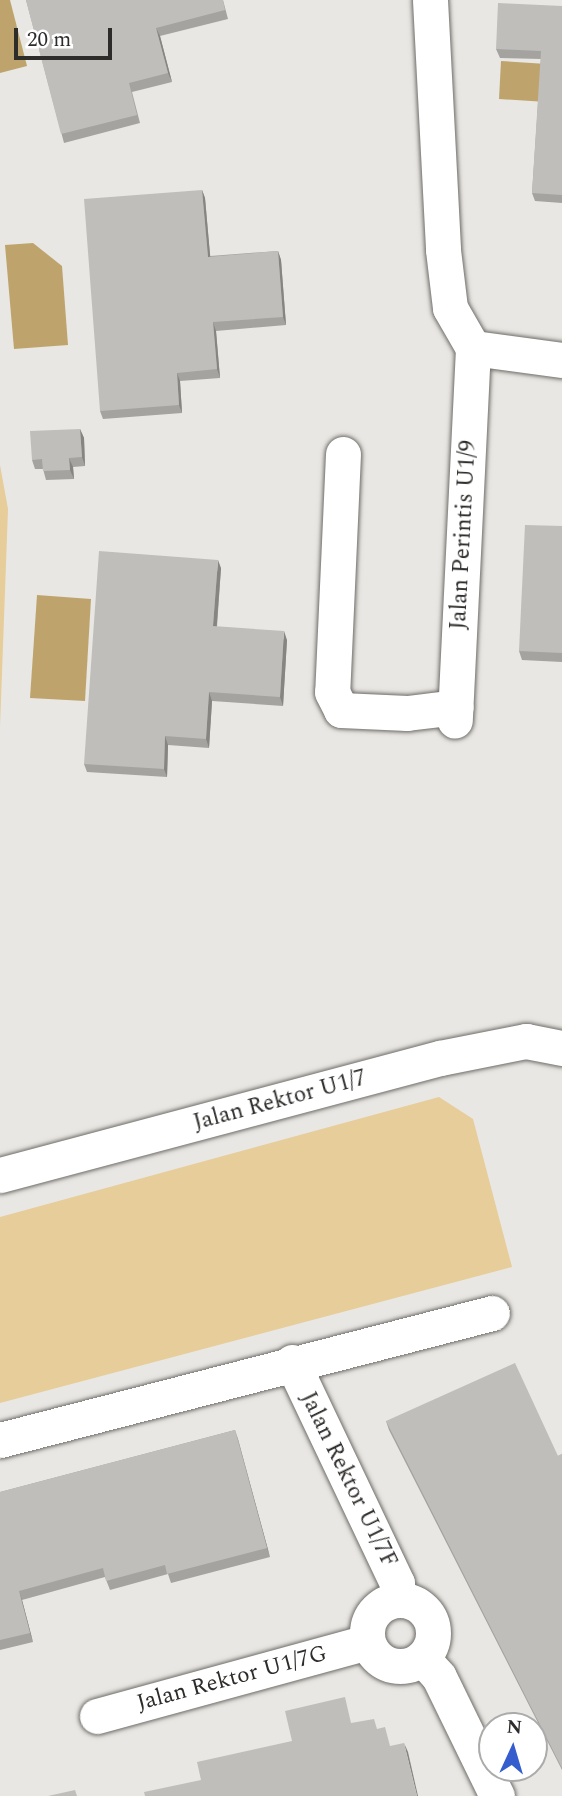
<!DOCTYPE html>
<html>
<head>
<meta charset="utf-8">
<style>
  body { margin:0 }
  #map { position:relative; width:562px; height:1796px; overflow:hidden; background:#e9e7e3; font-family:Spectral,serif }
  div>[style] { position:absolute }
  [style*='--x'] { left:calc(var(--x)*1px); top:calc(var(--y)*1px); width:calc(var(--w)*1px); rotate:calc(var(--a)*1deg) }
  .green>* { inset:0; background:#e6cd9a }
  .water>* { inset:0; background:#bea46c }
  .roads { filter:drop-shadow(0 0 2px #6f6d69) drop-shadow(0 0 2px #6f6d69) }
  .minor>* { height:35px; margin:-17.5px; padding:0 17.5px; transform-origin:17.5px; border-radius:17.5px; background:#fff }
  .minor>.ring { margin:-17.5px; padding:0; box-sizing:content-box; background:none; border:35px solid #fff; border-radius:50% }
  .wall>* { inset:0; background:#a5a3a0 }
  .shaded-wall>* { inset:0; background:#868582 }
  .building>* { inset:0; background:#c0beba }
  span { translate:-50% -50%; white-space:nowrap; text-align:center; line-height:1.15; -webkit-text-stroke:5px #fff; paint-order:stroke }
  .street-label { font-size:23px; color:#2d2c2a }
  .north { position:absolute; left:478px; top:1712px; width:70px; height:70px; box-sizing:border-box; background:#fff; border:2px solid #ababaa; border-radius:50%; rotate:4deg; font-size:19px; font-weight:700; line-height:28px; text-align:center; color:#2d2c2a }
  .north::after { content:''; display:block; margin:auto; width:24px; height:32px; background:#355dce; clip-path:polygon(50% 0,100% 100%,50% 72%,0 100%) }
  .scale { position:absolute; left:14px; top:28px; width:98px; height:32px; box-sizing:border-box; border:4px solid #2d2c2a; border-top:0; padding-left:9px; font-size:21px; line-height:24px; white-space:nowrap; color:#2d2c2a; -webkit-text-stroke:5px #fff; paint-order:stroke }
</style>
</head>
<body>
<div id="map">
  <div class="green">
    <div style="clip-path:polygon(0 465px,8px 509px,0 727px)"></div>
    <div style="clip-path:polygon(439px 1097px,473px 1119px,512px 1267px,0 1403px,0 1217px)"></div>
  </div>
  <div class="water">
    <div style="clip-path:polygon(0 0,10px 0,27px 66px,0 73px)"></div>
    <div style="clip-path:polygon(501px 61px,562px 65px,562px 103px,499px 99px)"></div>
    <div style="clip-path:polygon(33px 243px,62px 266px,68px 345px,14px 349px,5px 245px)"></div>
    <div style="clip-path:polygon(37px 595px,91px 599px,85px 701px,30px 698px)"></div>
  </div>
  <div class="roads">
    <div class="minor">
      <div style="--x:430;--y:0;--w:250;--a:87"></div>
      <div style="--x:443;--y:250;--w:58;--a:83.1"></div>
      <div style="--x:450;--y:308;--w:46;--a:60.1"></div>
      <div style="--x:473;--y:348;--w:373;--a:92.8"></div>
      <div style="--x:473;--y:348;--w:90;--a:7.7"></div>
      <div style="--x:343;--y:454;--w:238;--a:92.6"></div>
      <div style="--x:332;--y:692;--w:20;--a:63"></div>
      <div style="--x:341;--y:710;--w:66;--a:2.6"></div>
      <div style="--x:407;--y:713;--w:49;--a:-7"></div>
      <div style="--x:0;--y:1175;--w:455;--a:-14.9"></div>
      <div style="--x:440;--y:1058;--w:88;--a:-11.2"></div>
      <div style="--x:526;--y:1041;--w:37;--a:11"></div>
      <div style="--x:292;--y:1362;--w:245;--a:64.6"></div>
      <div style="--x:397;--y:1583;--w:17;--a:87"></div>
      <div style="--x:0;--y:1440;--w:508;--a:-14.47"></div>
      <div class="ring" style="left:367px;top:1600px;width:31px;height:31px"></div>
      <div style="--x:422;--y:1658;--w:25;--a:48"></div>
      <div style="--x:439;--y:1677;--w:132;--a:64"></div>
      <div style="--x:97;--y:1716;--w:280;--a:-15.3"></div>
    </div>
  </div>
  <div class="wall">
    <div style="clip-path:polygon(26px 0,223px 0,228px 19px,160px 36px,172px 82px,132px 92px,140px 123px,64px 143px)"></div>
    <div style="clip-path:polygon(562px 6px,562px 203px,535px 201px,532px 193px,541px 59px,500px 58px,496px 49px)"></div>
    <div style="clip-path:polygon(202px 190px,205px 198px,210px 256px,278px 251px,281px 260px,286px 325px,216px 331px,220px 378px,180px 381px,182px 413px,103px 419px,100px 411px)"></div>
    <div style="clip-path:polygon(80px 429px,84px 438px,85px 466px,73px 467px,74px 479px,46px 480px,43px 469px,35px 469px,32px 460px)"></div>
    <div style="clip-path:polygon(562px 526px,562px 662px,522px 660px,519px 651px)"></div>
    <div style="clip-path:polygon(221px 568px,217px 627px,287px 640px,283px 706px,212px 701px,209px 748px,168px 745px,167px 777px,87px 772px,84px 764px)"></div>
    <div style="clip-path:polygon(386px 1421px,558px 1456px,562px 1454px,562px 1770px,389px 1430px)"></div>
    <div style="clip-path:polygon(235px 1430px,270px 1557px,171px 1583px,168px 1574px,110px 1590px,105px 1577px,22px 1600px,33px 1642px,0 1650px,0 1492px)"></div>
  </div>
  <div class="shaded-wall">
    <div style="clip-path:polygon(156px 28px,160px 36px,172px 82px,168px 73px)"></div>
    <div style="clip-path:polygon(202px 190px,205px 198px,211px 265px,208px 257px)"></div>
    <div style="clip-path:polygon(278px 251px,281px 260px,286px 325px,283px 317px)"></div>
    <div style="clip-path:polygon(213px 322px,216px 331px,220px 378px,217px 369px)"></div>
    <div style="clip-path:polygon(177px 373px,180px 381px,182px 413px,179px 405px)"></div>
    <div style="clip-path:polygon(80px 429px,84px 438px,85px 466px,82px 457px)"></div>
    <div style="clip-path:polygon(69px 458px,73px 467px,74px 479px,70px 470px)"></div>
    <div style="clip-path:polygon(218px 560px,221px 568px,216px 635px,213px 626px)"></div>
    <div style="clip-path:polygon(284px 631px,287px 640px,283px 706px,280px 697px)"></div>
    <div style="clip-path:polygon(209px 692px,212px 701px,209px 748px,206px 739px)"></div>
    <div style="clip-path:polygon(165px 736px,168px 745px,167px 777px,164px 769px)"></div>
    <div style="clip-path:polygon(235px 1430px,238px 1439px,270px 1557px,267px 1548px)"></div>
    <div style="clip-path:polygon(19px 1591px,22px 1600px,33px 1642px,30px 1633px)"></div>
    <div style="clip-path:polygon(404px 1743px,408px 1752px,418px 1796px,417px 1796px)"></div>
  </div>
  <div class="building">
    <div style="clip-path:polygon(26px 0,223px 0,225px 10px,156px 28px,168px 73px,129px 83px,137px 115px,61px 134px)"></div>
    <div style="clip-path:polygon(498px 3px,562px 6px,562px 195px,532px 193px,541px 51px,496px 49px)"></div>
    <div style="clip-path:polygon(202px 190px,208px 257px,278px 251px,283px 317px,213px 322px,217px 369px,177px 373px,179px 405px,100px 411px,84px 199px)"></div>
    <div style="clip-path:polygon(80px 429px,82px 457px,69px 458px,70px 470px,43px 471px,42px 459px,32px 460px,30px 431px)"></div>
    <div style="clip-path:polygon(525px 525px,562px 526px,562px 653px,519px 651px)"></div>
    <div style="clip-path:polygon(99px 551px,218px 560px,213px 626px,284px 631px,280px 697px,209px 692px,206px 739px,165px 736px,164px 769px,84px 764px)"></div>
    <div style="clip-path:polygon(515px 1363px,558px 1456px,562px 1454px,562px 1768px,386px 1421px)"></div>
    <div style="clip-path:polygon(235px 1430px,267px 1548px,167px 1574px,165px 1565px,106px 1581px,103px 1568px,19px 1591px,30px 1633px,0 1640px,0 1492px)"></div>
    <div style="clip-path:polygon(345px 1697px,351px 1723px,374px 1719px,377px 1729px,385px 1727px,390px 1746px,404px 1743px,417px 1796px,145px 1796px,144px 1792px,201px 1780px,197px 1762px,292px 1741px,285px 1711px)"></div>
    <div style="clip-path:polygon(75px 1790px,77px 1796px,48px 1796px)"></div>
  </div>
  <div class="street-label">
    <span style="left:464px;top:535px;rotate:-87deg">Jalan Perintis U1/9</span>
    <span style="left:280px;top:1101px;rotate:-15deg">Jalan Rektor U1/7</span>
    <span style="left:348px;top:1480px;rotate:64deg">Jalan Rektor U1/7F</span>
    <span style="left:232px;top:1679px;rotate:-15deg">Jalan Rektor U1/7G</span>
  </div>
  <div class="north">N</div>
  <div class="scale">20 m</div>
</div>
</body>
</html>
